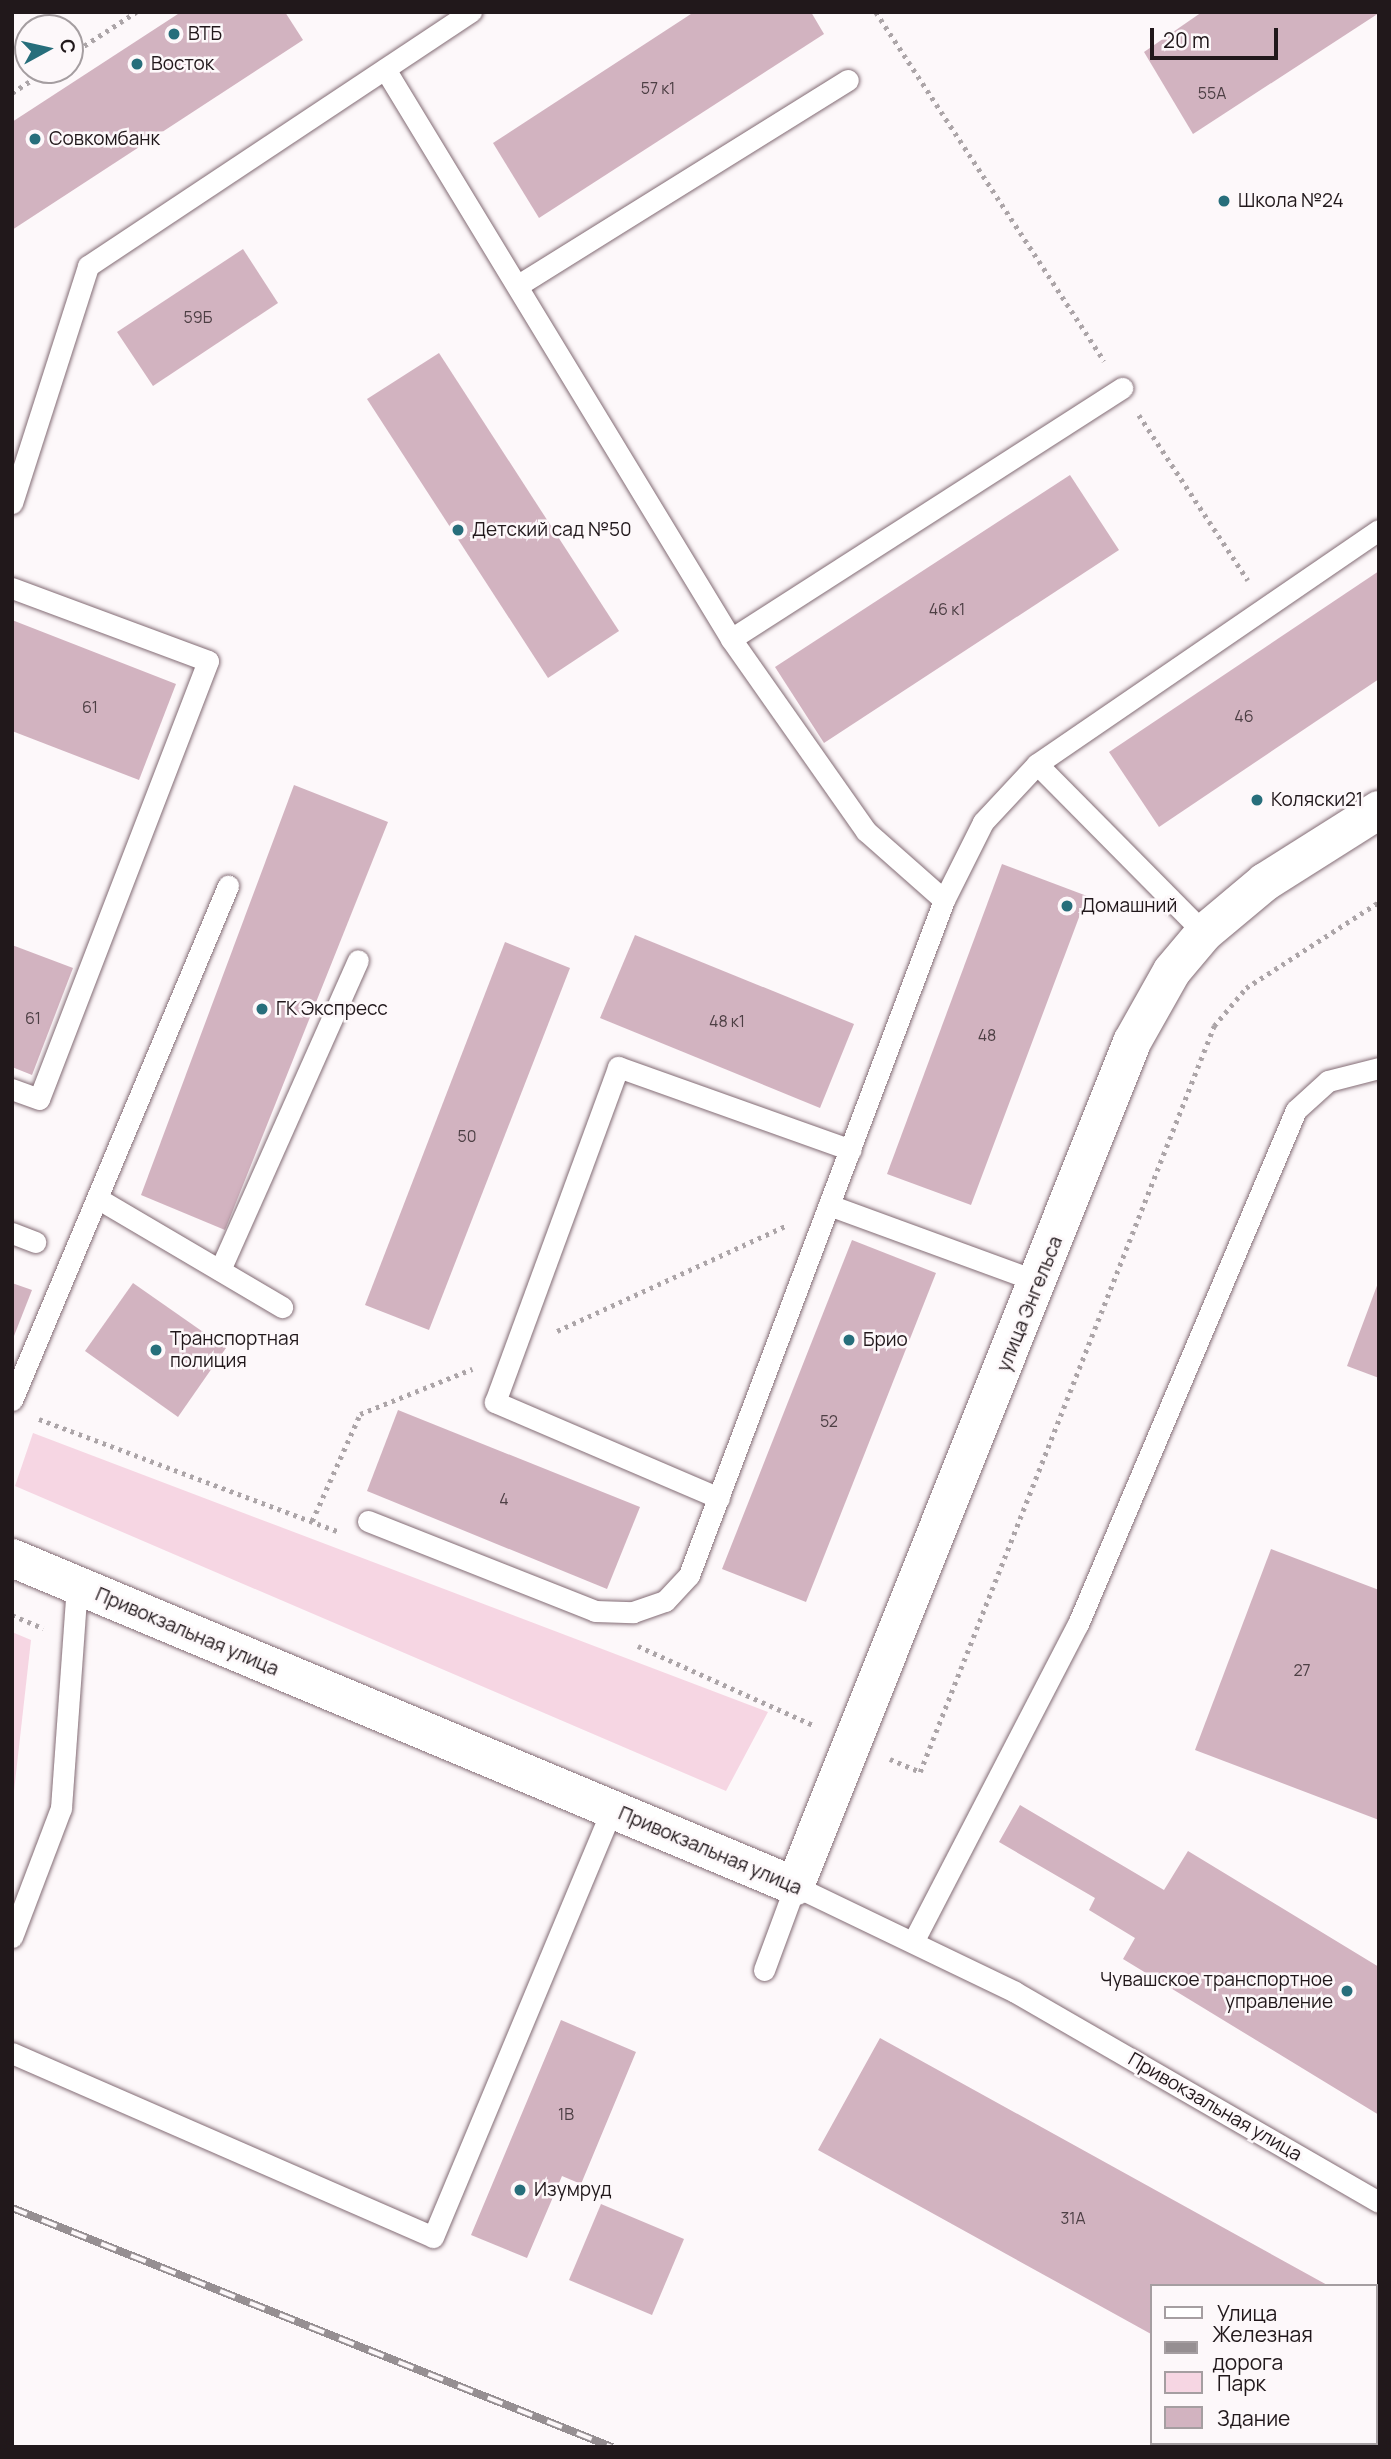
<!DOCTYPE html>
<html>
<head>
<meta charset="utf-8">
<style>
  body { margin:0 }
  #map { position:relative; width:1391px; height:2459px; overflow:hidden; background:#fdf8fa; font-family:Manrope,sans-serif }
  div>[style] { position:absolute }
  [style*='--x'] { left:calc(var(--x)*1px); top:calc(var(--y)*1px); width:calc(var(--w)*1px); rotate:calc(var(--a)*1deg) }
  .green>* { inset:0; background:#f6d6e3 }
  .building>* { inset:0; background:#d2b3c0 }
  .path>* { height:4.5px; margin-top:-2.25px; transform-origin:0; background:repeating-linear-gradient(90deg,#aca5a8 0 3.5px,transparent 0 8.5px) }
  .roads { filter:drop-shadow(0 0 2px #836c75) drop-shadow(0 0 2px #836c75) }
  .service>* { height:21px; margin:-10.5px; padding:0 10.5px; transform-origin:10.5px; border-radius:10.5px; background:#fff }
  .tertiary>* { height:38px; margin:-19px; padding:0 19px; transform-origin:19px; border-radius:19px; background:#fff }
  .rail>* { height:8px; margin-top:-4px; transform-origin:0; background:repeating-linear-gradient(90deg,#fdf8fa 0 16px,#968f92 0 32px); box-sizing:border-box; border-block:2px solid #968f92 }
  .dots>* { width:19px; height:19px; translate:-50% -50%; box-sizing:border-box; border:4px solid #fdf8fa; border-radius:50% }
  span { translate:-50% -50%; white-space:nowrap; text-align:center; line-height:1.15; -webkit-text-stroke:5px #fdf8fa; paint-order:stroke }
  .number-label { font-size:16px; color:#4d3f44 }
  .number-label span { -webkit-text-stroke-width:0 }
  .poi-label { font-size:19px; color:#21181b }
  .left { translate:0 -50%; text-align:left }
  .right { translate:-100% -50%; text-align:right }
  .street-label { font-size:19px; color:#21181b }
  .frame { position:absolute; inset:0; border:14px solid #21181b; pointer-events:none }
  .legend { position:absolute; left:1150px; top:2284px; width:228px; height:161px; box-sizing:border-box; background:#fdf8fa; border:2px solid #a59ea1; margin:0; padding:9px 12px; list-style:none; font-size:21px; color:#21181b }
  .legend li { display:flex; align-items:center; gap:14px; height:35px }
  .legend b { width:35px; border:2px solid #a59ea1 }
  .north { position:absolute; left:14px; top:14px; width:70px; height:70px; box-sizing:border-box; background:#fdf8fa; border:2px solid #a59ea1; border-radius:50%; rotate:82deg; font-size:19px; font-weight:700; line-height:28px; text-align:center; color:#21181b }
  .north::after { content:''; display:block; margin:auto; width:24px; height:32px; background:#276e7b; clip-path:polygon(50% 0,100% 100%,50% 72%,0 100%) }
  .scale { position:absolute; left:1150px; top:28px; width:128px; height:32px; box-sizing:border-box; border:4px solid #21181b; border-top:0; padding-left:9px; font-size:21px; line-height:24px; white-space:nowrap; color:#21181b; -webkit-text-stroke:5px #fdf8fa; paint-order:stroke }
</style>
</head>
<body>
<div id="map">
  <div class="green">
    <div style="clip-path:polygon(33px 1433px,768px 1712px,726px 1791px,15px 1486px)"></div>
    <div style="clip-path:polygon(12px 1632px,31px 1640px,12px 1809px)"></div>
  </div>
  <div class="building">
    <div style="clip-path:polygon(181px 12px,285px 12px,303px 40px,12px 230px,12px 122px)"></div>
    <div style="clip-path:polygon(694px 12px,811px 12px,824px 34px,539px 218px,493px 143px)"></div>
    <div style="clip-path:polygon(1202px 12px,1379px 12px,1379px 13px,1193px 134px,1144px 52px)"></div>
    <div style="clip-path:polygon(243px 249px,278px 303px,153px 386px,117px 332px)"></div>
    <div style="clip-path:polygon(439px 353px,619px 631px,548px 678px,367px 399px)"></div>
    <div style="clip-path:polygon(1070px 475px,1119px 550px,824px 743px,775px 667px)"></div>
    <div style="clip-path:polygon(1379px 571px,1379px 679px,1159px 827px,1109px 752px)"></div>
    <div style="clip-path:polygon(12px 620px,176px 684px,139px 780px,12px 731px)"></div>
    <div style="clip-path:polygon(294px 785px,388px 822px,225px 1230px,141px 1195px)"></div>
    <div style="clip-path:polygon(1002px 864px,1087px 896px,971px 1205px,887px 1174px)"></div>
    <div style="clip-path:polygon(635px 935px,854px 1024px,820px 1108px,600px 1018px)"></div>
    <div style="clip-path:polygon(505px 942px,570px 968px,429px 1330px,365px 1305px)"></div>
    <div style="clip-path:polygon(12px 945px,73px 968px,32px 1075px,12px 1067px)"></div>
    <div style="clip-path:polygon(852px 1240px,936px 1273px,806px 1602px,722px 1569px)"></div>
    <div style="clip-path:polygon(12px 1283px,32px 1290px,12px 1341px)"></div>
    <div style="clip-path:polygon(133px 1283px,226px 1348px,178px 1417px,85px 1351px)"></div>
    <div style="clip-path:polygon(1378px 1283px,1379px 1283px,1379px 1378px,1347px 1366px)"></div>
    <div style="clip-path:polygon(398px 1410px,640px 1507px,607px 1589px,367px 1491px)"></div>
    <div style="clip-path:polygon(1271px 1549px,1379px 1590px,1379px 1820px,1195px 1750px)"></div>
    <div style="clip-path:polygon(1020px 1805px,1164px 1890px,1188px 1851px,1379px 1967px,1379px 2115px,1123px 1959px,1135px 1938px,1089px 1910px,1095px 1898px,999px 1842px)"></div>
    <div style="clip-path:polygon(561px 2020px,636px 2052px,581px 2184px,562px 2176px,527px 2258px,471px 2235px)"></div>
    <div style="clip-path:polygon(880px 2038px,1329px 2286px,1151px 2286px,1151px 2334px,818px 2150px)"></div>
    <div style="clip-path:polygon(601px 2204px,684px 2239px,652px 2315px,569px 2280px)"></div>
    <div style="clip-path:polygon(1375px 2311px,1379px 2447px,1356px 2447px,1349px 2443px,1375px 2443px)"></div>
  </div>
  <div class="path">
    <div style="--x:876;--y:12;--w:417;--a:56.8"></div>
    <div style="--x:70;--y:55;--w:79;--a:-33.1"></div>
    <div style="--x:12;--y:93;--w:42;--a:-33.3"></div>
    <div style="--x:1139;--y:415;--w:198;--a:56.6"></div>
    <div style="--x:557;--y:1331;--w:253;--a:-24.7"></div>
    <div style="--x:39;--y:1419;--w:321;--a:20.6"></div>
    <div style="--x:312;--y:1521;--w:117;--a:-65.8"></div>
    <div style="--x:360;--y:1414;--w:121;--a:-21.9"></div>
    <div style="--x:12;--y:1615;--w:34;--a:23"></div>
    <div style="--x:638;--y:1646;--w:194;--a:24.3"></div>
    <div style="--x:890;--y:1759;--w:33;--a:23"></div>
    <div style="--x:920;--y:1772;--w:802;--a:-68.49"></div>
    <div style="--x:1214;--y:1026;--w:50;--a:-49.9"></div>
    <div style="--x:1246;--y:988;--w:158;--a:-32.9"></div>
  </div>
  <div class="roads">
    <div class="service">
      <div style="--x:385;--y:69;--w:667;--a:58.74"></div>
      <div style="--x:731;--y:639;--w:235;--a:54.9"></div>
      <div style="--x:866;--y:831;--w:104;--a:41.5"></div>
      <div style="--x:520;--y:284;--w:386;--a:-31.9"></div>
      <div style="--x:12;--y:503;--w:249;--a:-72.2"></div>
      <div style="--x:88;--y:266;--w:460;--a:-33.6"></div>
      <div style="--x:12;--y:588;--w:209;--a:20.4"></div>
      <div style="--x:208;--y:661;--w:469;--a:111.1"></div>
      <div style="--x:39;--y:1099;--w:29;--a:-160"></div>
      <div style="--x:731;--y:639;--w:465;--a:-32.7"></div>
      <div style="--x:1037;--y:764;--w:238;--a:45.3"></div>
      <div style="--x:97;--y:1198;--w:215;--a:30.5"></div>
      <div style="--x:829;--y:1205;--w:224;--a:20.1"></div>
      <div style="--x:12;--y:1233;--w:25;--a:21"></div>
      <div style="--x:220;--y:1270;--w:339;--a:-66"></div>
      <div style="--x:12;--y:1400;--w:558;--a:-67.21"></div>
      <div style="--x:719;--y:1498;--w:244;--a:-156.8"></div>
      <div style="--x:495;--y:1402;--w:357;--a:-69.8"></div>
      <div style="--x:618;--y:1067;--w:247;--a:19.6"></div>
      <div style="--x:368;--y:1521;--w:244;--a:21.6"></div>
      <div style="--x:595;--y:1611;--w:38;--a:2"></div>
      <div style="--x:633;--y:1612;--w:34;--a:-19"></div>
      <div style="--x:665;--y:1601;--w:35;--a:-47"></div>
      <div style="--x:689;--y:1575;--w:722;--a:-69.3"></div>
      <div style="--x:944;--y:900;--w:87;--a:-63.4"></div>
      <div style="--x:983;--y:822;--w:79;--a:-47"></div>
      <div style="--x:1037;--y:764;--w:414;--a:-34.4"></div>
      <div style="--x:12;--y:1937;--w:138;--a:-69.2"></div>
      <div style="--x:61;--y:1808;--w:223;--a:-85.9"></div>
      <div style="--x:914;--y:1940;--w:356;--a:-62.6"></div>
      <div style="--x:1078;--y:1624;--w:558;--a:-67.02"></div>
      <div style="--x:1296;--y:1110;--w:43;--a:-42.2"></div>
      <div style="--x:1328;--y:1081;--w:53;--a:-14.3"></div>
      <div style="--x:764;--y:1970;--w:90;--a:-69.7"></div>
      <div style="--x:795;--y:1886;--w:244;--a:25.7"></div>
      <div style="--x:1015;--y:1992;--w:420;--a:30"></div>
      <div style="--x:12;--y:2053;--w:459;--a:23.6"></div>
      <div style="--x:433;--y:2237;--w:463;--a:-67.3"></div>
    </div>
    <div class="tertiary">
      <div style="--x:12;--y:1558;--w:849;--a:22.73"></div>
      <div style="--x:795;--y:1886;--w:909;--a:-68.23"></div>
      <div style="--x:1132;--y:1042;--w:81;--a:-60.6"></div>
      <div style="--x:1172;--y:971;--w:50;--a:-49.9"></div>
      <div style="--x:1204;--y:933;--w:80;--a:-39.9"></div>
      <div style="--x:1265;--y:882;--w:135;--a:-32.3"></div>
    </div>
  </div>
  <div class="rail">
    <div style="--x:12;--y:2208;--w:646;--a:21.72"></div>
  </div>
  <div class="dots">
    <div style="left:174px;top:34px;background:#276e7b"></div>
    <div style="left:137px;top:64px;background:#276e7b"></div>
    <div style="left:35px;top:139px;background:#276e7b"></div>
    <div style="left:1224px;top:201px;background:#276e7b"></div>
    <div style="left:458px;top:530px;background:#276e7b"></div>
    <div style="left:1257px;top:800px;background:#276e7b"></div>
    <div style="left:1067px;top:906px;background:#276e7b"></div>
    <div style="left:262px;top:1009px;background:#276e7b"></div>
    <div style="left:849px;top:1340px;background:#276e7b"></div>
    <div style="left:156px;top:1350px;background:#276e7b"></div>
    <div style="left:1347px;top:1991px;background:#276e7b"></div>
    <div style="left:520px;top:2190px;background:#276e7b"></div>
  </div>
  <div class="number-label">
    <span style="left:658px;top:88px">57 к1</span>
    <span style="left:1212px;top:93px">55А</span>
    <span style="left:198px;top:317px">59Б</span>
    <span style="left:947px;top:609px">46 к1</span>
    <span style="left:90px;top:707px">61</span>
    <span style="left:1244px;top:716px">46</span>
    <span style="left:33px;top:1018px">61</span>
    <span style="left:727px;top:1021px">48 к1</span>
    <span style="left:987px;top:1035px">48</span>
    <span style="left:467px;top:1136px">50</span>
    <span style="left:829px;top:1421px">52</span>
    <span style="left:504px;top:1499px">4</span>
    <span style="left:1302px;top:1670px">27</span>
    <span style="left:566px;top:2114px">1В</span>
    <span style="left:1073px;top:2218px">31А</span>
  </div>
  <div class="poi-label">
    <span class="left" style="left:188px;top:34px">ВТБ</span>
    <span class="left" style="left:151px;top:64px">Восток</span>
    <span class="left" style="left:49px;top:139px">Совкомбанк</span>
    <span class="left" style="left:1238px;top:201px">Школа №24</span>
    <span class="left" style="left:472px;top:530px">Детский сад №50</span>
    <span class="left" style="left:1271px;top:800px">Коляски21</span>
    <span class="left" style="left:1081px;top:906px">Домашний</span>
    <span class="left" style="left:276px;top:1009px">ГК Экспресс</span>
    <span class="left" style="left:170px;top:1350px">Транспортная<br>полиция</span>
    <span class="left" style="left:863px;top:1340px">Брио</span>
    <span class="right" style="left:1333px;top:1991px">Чувашское транспортное<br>управление</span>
    <span class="left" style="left:534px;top:2190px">Изумруд</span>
  </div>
  <div class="street-label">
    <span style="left:1030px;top:1304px;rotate:-68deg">улица Энгельса</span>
    <span style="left:187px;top:1632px;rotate:23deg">Привокзальная улица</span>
    <span style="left:710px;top:1851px;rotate:23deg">Привокзальная улица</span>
    <span style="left:1215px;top:2107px;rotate:30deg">Привокзальная улица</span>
  </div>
  <div class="frame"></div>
  <ul class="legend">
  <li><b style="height:9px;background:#fff"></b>Улица</li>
  <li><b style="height:9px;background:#968f92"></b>Железная дорога</li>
  <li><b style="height:19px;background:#f6d6e3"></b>Парк</li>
  <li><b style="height:19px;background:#d2b3c0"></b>Здание</li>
  </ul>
  <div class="north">С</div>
  <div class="scale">20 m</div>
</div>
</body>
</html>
